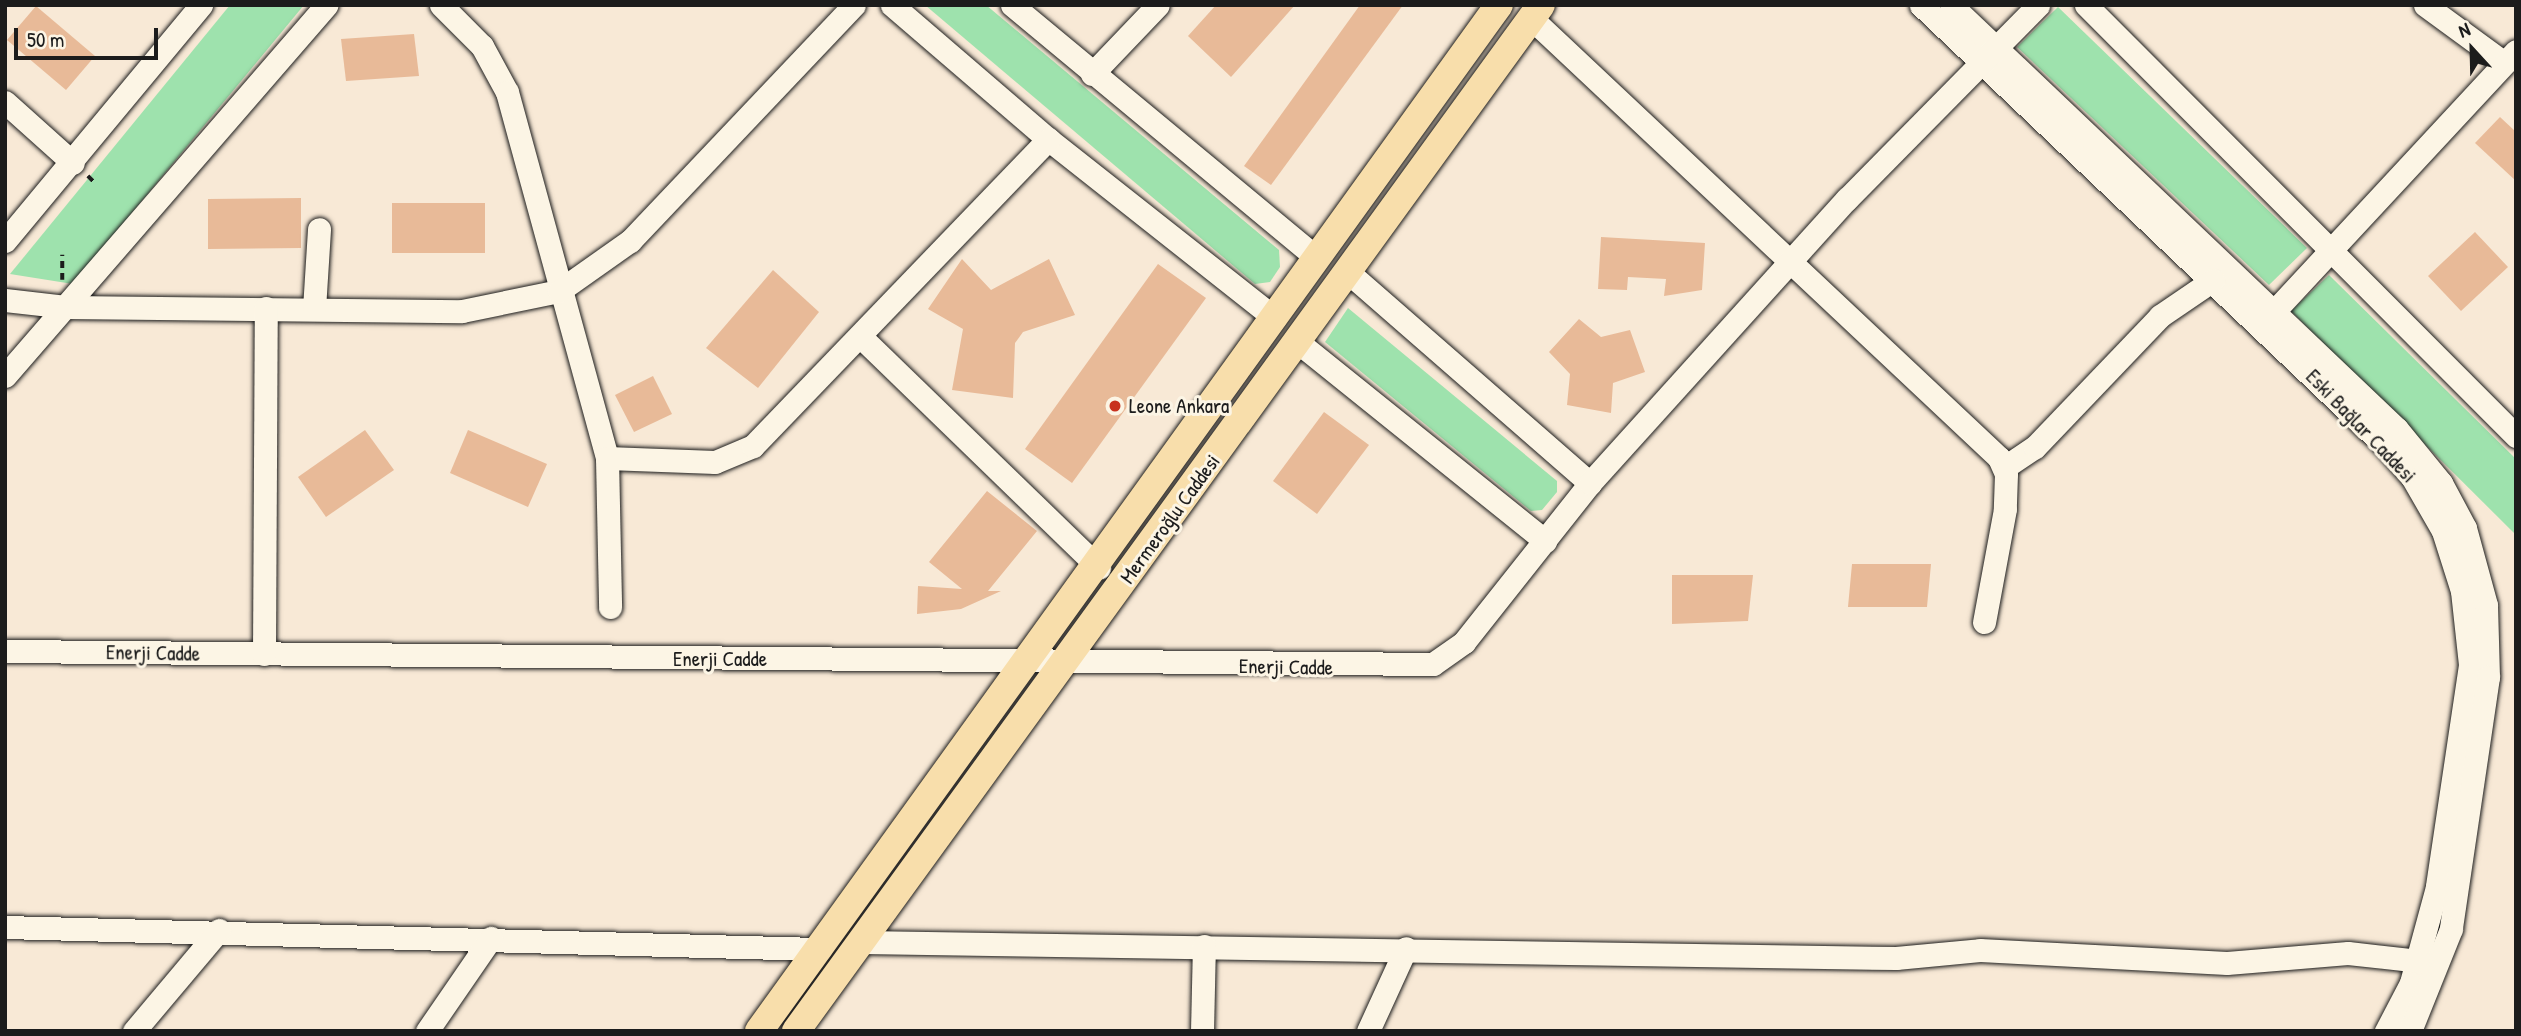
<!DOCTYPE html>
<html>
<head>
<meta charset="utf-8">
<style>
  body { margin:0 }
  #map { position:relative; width:2521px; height:1036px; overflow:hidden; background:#f8e9d6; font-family:"Patrick Hand",sans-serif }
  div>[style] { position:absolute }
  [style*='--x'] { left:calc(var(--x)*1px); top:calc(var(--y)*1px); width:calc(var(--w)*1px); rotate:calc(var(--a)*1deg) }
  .green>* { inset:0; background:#9ee2ad }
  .building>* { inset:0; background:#e8ba98 }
  .path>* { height:3.5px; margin-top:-1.75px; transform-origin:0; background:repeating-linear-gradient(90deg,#1c1c1c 0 7px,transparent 0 12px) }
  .roads { filter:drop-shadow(0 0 2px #1c1c1c) drop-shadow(0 0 2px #1c1c1c) }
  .minor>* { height:23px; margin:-11.5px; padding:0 11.5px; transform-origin:11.5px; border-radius:11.5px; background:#fcf5e5 }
  .major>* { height:28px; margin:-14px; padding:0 14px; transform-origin:14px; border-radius:14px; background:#f8deab }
  .dots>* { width:19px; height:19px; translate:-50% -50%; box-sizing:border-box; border:4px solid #fcf5e5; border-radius:50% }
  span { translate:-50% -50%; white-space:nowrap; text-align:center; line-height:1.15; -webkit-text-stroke:6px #fcf5e5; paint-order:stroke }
  .poi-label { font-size:21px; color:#1c1c1c }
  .left { translate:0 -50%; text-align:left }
  .street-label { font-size:21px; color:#1c1c1c }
  .frame { position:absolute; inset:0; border:7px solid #1c1c1c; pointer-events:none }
  .north { position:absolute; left:2437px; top:14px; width:70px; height:70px; -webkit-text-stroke:5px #fcf5e5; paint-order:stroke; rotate:338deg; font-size:19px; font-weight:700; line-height:28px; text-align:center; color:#1c1c1c }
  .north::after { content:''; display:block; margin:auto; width:24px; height:32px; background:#1c1c1c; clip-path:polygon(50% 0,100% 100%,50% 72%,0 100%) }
  .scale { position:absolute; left:14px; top:28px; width:144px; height:32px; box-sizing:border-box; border:4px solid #1c1c1c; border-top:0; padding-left:9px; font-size:21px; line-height:24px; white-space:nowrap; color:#1c1c1c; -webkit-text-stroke:5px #fcf5e5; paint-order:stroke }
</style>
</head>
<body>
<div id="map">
  <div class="green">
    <div style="clip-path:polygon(230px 5px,304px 5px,73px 284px,10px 274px)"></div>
    <div style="clip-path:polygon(925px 5px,986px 5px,1279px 250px,1280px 267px,1270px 282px,1255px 284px)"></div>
    <div style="clip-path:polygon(2058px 7px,2307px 248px,2269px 285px,2017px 47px)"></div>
    <div style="clip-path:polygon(2329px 275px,2516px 459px,2516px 535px,2291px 311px)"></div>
    <div style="clip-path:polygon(1348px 308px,1557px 481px,1557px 492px,1542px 510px,1531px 511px,1325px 342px)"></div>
  </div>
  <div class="building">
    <div style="clip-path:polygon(1216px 5px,1295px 5px,1231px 77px,1188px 36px)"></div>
    <div style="clip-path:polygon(1360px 5px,1403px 5px,1271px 185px,1244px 166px)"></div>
    <div style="clip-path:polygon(36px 6px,95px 56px,66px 90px,7px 40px)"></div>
    <div style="clip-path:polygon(414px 34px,419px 76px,346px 81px,341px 39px)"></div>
    <div style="clip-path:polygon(2500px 117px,2516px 132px,2516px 181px,2475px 143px)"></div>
    <div style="clip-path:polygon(301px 198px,301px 248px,208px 249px,208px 199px)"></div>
    <div style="clip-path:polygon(392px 203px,485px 203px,485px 253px,392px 253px)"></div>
    <div style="clip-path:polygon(2475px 232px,2508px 267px,2461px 311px,2428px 276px)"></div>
    <div style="clip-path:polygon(1601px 237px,1705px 243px,1702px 290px,1664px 296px,1666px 279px,1628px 277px,1627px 290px,1598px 289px)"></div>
    <div style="clip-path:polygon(962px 259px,991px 290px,1049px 259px,1075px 315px,1023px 332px,1015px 343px,1013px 398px,952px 390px,963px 329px,928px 309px)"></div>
    <div style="clip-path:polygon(1158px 264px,1206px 298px,1072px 483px,1025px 449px)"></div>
    <div style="clip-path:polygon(773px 270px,819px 312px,758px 388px,706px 348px)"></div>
    <div style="clip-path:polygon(1579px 319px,1601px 337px,1630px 330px,1645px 372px,1613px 383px,1611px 413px,1567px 405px,1570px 374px,1549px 352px)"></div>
    <div style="clip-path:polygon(653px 376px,672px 414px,634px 432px,615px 395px)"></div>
    <div style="clip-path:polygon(1324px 412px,1369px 445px,1317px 514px,1273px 481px)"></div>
    <div style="clip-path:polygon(365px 430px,394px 470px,326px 517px,298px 477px)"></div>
    <div style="clip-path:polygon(468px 430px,547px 464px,528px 507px,450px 473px)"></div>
    <div style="clip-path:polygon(987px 491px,1037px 531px,988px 591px,1001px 591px,961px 609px,917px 614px,918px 586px,962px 589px,929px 562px)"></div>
    <div style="clip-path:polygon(1852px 564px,1931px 564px,1927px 607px,1848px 607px)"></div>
    <div style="clip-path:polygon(1672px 575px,1753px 575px,1748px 621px,1672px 624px)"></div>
  </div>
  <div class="path">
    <div style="--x:88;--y:176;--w:10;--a:45"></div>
    <div style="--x:62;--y:280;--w:25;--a:-90"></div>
  </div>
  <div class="roads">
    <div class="minor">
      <div style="--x:441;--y:5;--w:58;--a:45"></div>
      <div style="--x:482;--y:46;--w:52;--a:61.5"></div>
      <div style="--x:507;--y:92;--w:379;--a:74.7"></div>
      <div style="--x:607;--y:458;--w:149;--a:88.8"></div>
      <div style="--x:892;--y:5;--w:206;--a:40.7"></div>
      <div style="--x:1048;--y:139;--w:289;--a:38.3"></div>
      <div style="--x:1012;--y:5;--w:396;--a:39.7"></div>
      <div style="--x:1921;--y:5;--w:637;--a:43.54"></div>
      <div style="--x:2383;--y:444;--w:44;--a:48.7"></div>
      <div style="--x:2412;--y:477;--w:62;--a:60.1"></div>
      <div style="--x:2443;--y:531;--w:63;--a:72.4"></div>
      <div style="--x:2462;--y:591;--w:74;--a:83.8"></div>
      <div style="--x:2470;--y:665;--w:224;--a:98.5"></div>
      <div style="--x:2437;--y:887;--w:99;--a:105.2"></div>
      <div style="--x:2411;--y:983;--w:54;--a:117.5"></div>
      <div style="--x:1951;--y:5;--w:615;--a:43.55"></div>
      <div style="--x:2397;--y:429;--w:70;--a:50.8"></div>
      <div style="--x:2441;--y:483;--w:51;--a:61.9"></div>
      <div style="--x:2465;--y:528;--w:80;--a:74.7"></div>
      <div style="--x:2486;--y:605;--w:72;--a:88.4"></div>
      <div style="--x:2488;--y:677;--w:255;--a:98.4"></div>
      <div style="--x:2451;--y:929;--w:110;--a:111.9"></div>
      <div style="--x:2086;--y:5;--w:609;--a:45.07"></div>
      <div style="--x:2425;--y:5;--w:97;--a:36.2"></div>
      <div style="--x:1531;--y:18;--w:642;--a:43.23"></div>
      <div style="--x:1999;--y:458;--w:17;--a:66"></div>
      <div style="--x:2006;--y:474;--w:35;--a:92"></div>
      <div style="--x:2005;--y:509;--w:115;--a:100.5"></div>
      <div style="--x:1092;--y:74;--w:95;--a:-46.3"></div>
      <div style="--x:5;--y:102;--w:91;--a:41.9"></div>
      <div style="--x:5;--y:241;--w:307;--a:-50.3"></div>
      <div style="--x:1349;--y:273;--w:320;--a:41.1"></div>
      <div style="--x:5;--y:300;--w:61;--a:6.5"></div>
      <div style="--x:66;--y:307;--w:396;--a:0.6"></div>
      <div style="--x:462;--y:311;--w:99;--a:-11.7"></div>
      <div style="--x:559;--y:291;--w:87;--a:-35.2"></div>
      <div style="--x:630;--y:241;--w:325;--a:-46.5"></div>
      <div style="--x:314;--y:309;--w:80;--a:-86.4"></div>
      <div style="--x:2266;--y:320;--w:367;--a:-47.1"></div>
      <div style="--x:862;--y:338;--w:330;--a:44.1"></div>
      <div style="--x:1299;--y:343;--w:316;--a:38.8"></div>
      <div style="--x:5;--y:376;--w:491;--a:-49.1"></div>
      <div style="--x:607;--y:458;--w:108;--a:2.1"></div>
      <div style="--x:715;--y:462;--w:41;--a:-22.8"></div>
      <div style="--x:753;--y:446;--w:426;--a:-46.1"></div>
      <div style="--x:2005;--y:467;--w:36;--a:-34"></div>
      <div style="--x:2035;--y:447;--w:181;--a:-46.3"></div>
      <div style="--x:2160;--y:316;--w:64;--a:-34.2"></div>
      <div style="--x:5;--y:651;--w:1428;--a:0.52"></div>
      <div style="--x:1433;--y:664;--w:38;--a:-35"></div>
      <div style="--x:1464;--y:642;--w:203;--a:-51.6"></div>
      <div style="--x:1590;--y:483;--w:383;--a:-47.9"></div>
      <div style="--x:1847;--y:199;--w:272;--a:-45.4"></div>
      <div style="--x:264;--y:654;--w:346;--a:-89.7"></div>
      <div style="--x:5;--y:927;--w:815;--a:1.55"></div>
      <div style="--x:862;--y:942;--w:1034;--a:0.89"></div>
      <div style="--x:1896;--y:958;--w:84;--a:-5.4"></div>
      <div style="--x:1980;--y:950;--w:247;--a:3"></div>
      <div style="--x:2227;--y:963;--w:121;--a:-4.7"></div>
      <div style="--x:2348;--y:953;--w:71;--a:6.4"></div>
      <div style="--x:134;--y:1031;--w:132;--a:-49.9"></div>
      <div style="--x:427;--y:1031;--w:113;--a:-55.5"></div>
      <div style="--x:1202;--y:1031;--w:85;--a:-88.7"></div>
      <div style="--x:1368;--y:1031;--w:91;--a:-65.4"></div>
    </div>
    <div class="major">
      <div style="--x:759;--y:1031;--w:1265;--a:-54.2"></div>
      <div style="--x:796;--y:1031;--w:1268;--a:-54.02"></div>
    </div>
  </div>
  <div class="dots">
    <div style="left:1115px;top:406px;background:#c8321e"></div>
  </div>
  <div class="poi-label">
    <span class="left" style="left:1129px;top:406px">Leone Ankara</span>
  </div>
  <div class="street-label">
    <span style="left:2361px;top:426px;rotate:46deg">Eski Bağlar Caddesi</span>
    <span style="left:1170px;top:519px;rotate:-54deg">Mermeroğlu Caddesi</span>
    <span style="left:153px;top:653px;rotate:1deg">Enerji Cadde</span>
    <span style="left:720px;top:659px">Enerji Cadde</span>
    <span style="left:1286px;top:667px;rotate:1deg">Enerji Cadde</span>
  </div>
  <div class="frame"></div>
  <div class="north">N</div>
  <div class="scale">50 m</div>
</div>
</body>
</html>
